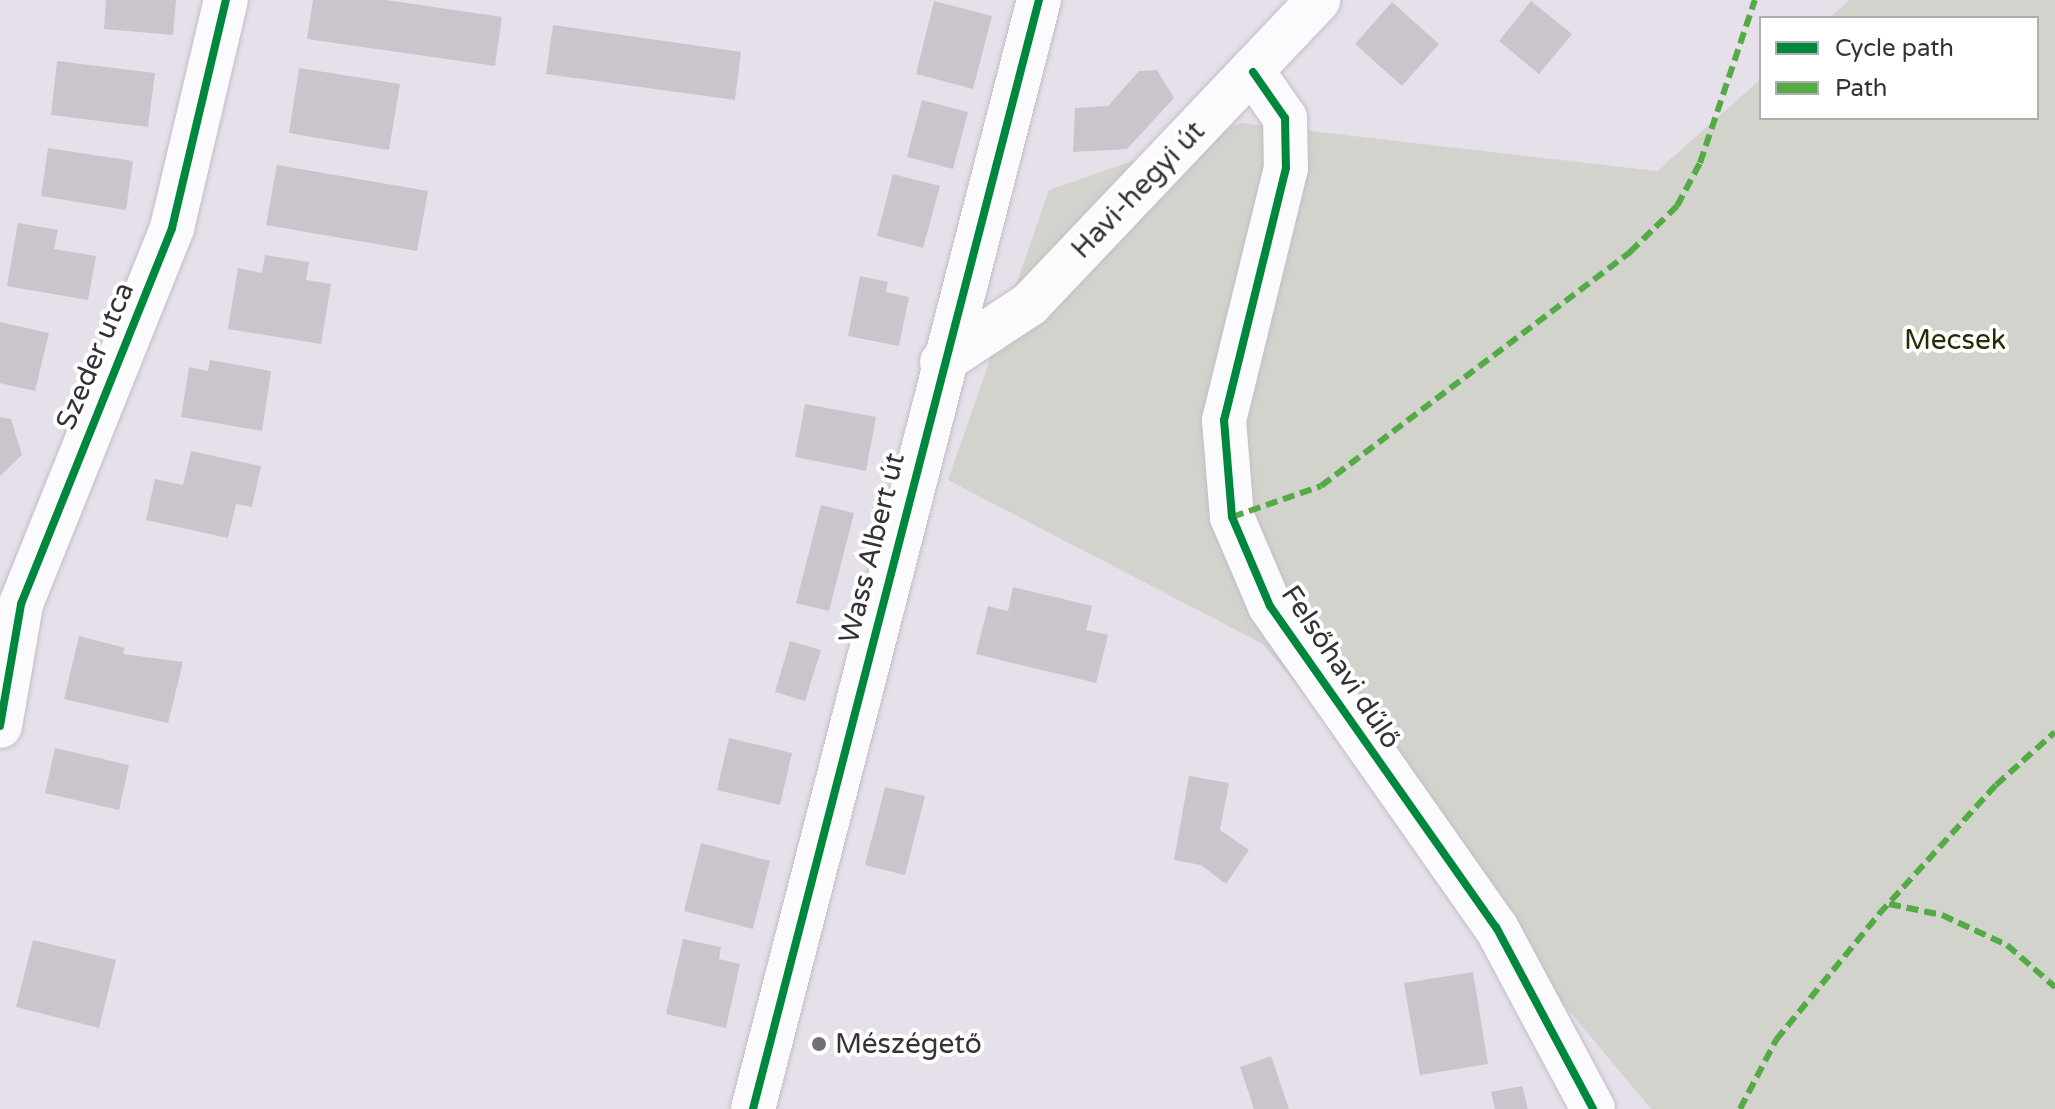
<!DOCTYPE html>
<html>
<head>
<meta charset="utf-8">
<style>
  body { margin:0 }
  #map { position:relative; width:2055px; height:1109px; overflow:hidden; background:#e6e0eb; font-family:"Varela Round",sans-serif }
  div>[style] { position:absolute }
  [style*='--x'] { left:calc(var(--x)*1px); top:calc(var(--y)*1px); width:calc(var(--w)*1px); rotate:calc(var(--a)*1deg) }
  .green>* { inset:0; background:#d3d3cd }
  .building>* { inset:0; background:#cbc4cc }
  .roads { filter:drop-shadow(0 0 2px #c2bdc6) drop-shadow(0 0 2px #c2bdc6) }
  .minor>* { height:44px; margin:-22px; padding:0 22px; transform-origin:22px; border-radius:22px; background:#fbfafc }
  .quiet>* { height:6px; margin-top:-3px; transform-origin:0; background:repeating-linear-gradient(90deg,#54ab46 0 12px,transparent 0 18px) }
  .cycleway>* { height:8px; margin:-4px; padding:0 4px; transform-origin:4px; border-radius:4px; background:#00873e }
  .dots>* { width:22px; height:22px; translate:-50% -50%; box-sizing:border-box; border:4px solid #fff; border-radius:50% }
  span { translate:-50% -50%; white-space:nowrap; text-align:center; line-height:1.15; -webkit-text-stroke:8px #fff; paint-order:stroke }
  .street-label { font-size:28px; color:#353139 }
  .park-label { font-size:28px; color:#252e03 }
  .poi-label { font-size:28px; color:#353139 }
  .left { translate:0 -50%; text-align:left }
  .legend { position:absolute; left:1759px; top:16px; width:280px; height:104px; box-sizing:border-box; background:#fff; border:2px solid #aeadb0; margin:0; padding:10px 14px; list-style:none; font-size:24px; color:#353139 }
  .legend li { display:flex; align-items:center; gap:16px; height:40px }
  .legend b { width:40px; border:2px solid #aeadb0 }
</style>
</head>
<body>
<div id="map">
  <div class="green">
    <div style="clip-path:polygon(1849px 0,2055px 0,2055px 1109px,1651px 1109px,1263px 644px,948px 480px,1049px 190px,1241px 123px,1657px 171px,1761px 79px,1761px 118px,2037px 118px,2037px 18px,1829px 18px)"></div>
  </div>
  <div class="building">
    <div style="clip-path:polygon(106px 0,176px 0,173px 35px,104px 29px)"></div>
    <div style="clip-path:polygon(313px 0,386px 0,502px 17px,495px 66px,307px 39px)"></div>
    <div style="clip-path:polygon(934px 1px,992px 16px,973px 89px,916px 74px)"></div>
    <div style="clip-path:polygon(1531px 1px,1572px 34px,1539px 74px,1499px 41px)"></div>
    <div style="clip-path:polygon(1392px 2px,1439px 44px,1402px 86px,1355px 44px)"></div>
    <div style="clip-path:polygon(553px 25px,741px 52px,735px 100px,546px 74px)"></div>
    <div style="clip-path:polygon(57px 61px,155px 73px,148px 127px,51px 115px)"></div>
    <div style="clip-path:polygon(299px 68px,400px 84px,389px 150px,289px 133px)"></div>
    <div style="clip-path:polygon(1157px 70px,1174px 98px,1127px 149px,1073px 152px,1075px 108px,1108px 106px,1139px 71px)"></div>
    <div style="clip-path:polygon(922px 100px,968px 112px,953px 169px,907px 157px)"></div>
    <div style="clip-path:polygon(48px 148px,133px 161px,126px 210px,41px 196px)"></div>
    <div style="clip-path:polygon(277px 165px,428px 191px,417px 251px,266px 225px)"></div>
    <div style="clip-path:polygon(893px 174px,940px 186px,923px 248px,877px 236px)"></div>
    <div style="clip-path:polygon(18px 223px,58px 230px,54px 249px,96px 256px,88px 300px,7px 286px)"></div>
    <div style="clip-path:polygon(265px 255px,309px 262px,306px 280px,331px 284px,321px 344px,228px 329px,238px 268px,262px 273px)"></div>
    <div style="clip-path:polygon(860px 276px,888px 282px,886px 292px,909px 297px,899px 346px,848px 336px)"></div>
    <div style="clip-path:polygon(0 322px,49px 333px,35px 391px,0 383px)"></div>
    <div style="clip-path:polygon(210px 360px,271px 371px,262px 431px,181px 417px,189px 367px,208px 371px)"></div>
    <div style="clip-path:polygon(805px 404px,876px 417px,866px 471px,795px 457px)"></div>
    <div style="clip-path:polygon(0 417px,11px 419px,22px 455px,0 476px)"></div>
    <div style="clip-path:polygon(191px 451px,261px 466px,252px 507px,236px 504px,228px 538px,146px 520px,155px 479px,183px 485px)"></div>
    <div style="clip-path:polygon(821px 505px,854px 513px,829px 611px,796px 603px)"></div>
    <div style="clip-path:polygon(1013px 587px,1092px 606px,1086px 630px,1108px 635px,1096px 683px,976px 654px,988px 606px,1008px 611px)"></div>
    <div style="clip-path:polygon(79px 636px,125px 648px,123px 654px,183px 662px,168px 723px,64px 699px)"></div>
    <div style="clip-path:polygon(790px 641px,821px 650px,805px 701px,775px 692px)"></div>
    <div style="clip-path:polygon(729px 738px,792px 753px,780px 805px,717px 790px)"></div>
    <div style="clip-path:polygon(55px 748px,129px 765px,119px 810px,45px 793px)"></div>
    <div style="clip-path:polygon(1189px 776px,1229px 783px,1220px 830px,1249px 850px,1226px 884px,1201px 865px,1174px 860px)"></div>
    <div style="clip-path:polygon(885px 787px,925px 796px,905px 875px,865px 865px)"></div>
    <div style="clip-path:polygon(701px 843px,770px 861px,753px 929px,684px 911px)"></div>
    <div style="clip-path:polygon(683px 939px,721px 947px,719px 959px,740px 964px,726px 1028px,666px 1014px)"></div>
    <div style="clip-path:polygon(33px 940px,116px 960px,99px 1028px,16px 1007px)"></div>
    <div style="clip-path:polygon(1473px 972px,1488px 1064px,1420px 1075px,1404px 983px)"></div>
    <div style="clip-path:polygon(1271px 1056px,1289px 1109px,1254px 1109px,1240px 1067px)"></div>
    <div style="clip-path:polygon(1522px 1086px,1528px 1109px,1495px 1109px,1491px 1092px)"></div>
  </div>
  <div class="roads">
    <div class="minor">
      <div style="--x:1253;--y:72;--w:56;--a:55.2"></div>
      <div style="--x:1285;--y:118;--w:50;--a:88.9"></div>
      <div style="--x:1286;--y:168;--w:260;--a:103.8"></div>
      <div style="--x:1224;--y:420;--w:97;--a:85.3"></div>
      <div style="--x:1232;--y:517;--w:97;--a:66.9"></div>
      <div style="--x:1270;--y:606;--w:393;--a:54.9"></div>
      <div style="--x:1496;--y:927;--w:206;--a:61.9"></div>
      <div style="--x:942;--y:362;--w:105;--a:-33.4"></div>
      <div style="--x:1030;--y:304;--w:419;--a:-46.5"></div>
      <div style="--x:0;--y:726;--w:124;--a:-80.2"></div>
      <div style="--x:21;--y:604;--w:405;--a:-68.1"></div>
      <div style="--x:172;--y:228;--w:234;--a:-76.7"></div>
      <div style="--x:753;--y:1109;--w:1145;--a:-75.54"></div>
    </div>
  </div>
  <div class="quiet">
    <div style="--x:1232;--y:517;--w:94;--a:-19.2"></div>
    <div style="--x:1321;--y:486;--w:388;--a:-37.1"></div>
    <div style="--x:1630;--y:252;--w:66;--a:-44.4"></div>
    <div style="--x:1677;--y:206;--w:49;--a:-61.9"></div>
    <div style="--x:1700;--y:163;--w:172;--a:-71.4"></div>
    <div style="--x:1889;--y:904;--w:54;--a:11.7"></div>
    <div style="--x:1942;--y:915;--w:72;--a:24.8"></div>
    <div style="--x:2007;--y:945;--w:64;--a:41.2"></div>
    <div style="--x:1740;--y:1109;--w:78;--a:-62.4"></div>
    <div style="--x:1776;--y:1040;--w:163;--a:-50.7"></div>
    <div style="--x:1879;--y:914;--w:174;--a:-47.8"></div>
    <div style="--x:1996;--y:785;--w:79;--a:-41.9"></div>
  </div>
  <div class="cycleway">
    <div style="--x:1253;--y:72;--w:56;--a:55.2"></div>
    <div style="--x:1285;--y:118;--w:50;--a:88.9"></div>
    <div style="--x:1286;--y:168;--w:260;--a:103.8"></div>
    <div style="--x:1224;--y:420;--w:97;--a:85.3"></div>
    <div style="--x:1232;--y:517;--w:97;--a:66.9"></div>
    <div style="--x:1270;--y:606;--w:393;--a:54.9"></div>
    <div style="--x:1496;--y:927;--w:206;--a:61.9"></div>
    <div style="--x:0;--y:726;--w:124;--a:-80.2"></div>
    <div style="--x:21;--y:604;--w:405;--a:-68.1"></div>
    <div style="--x:172;--y:228;--w:234;--a:-76.7"></div>
    <div style="--x:753;--y:1109;--w:1145;--a:-75.54"></div>
  </div>
  <div class="dots">
    <div style="left:819px;top:1044px;background:#736e77"></div>
  </div>
  <div class="street-label">
    <span style="left:1138px;top:190px;rotate:-46deg">Havi-hegyi út</span>
    <span style="left:95px;top:356px;rotate:-67deg">Szeder utca</span>
    <span style="left:872px;top:548px;rotate:-76deg">Wass Albert út</span>
    <span style="left:1341px;top:667px;rotate:56deg">Felsőhavi dűlő</span>
  </div>
  <div class="park-label">
    <span style="left:1955px;top:340px">Mecsek</span>
  </div>
  <div class="poi-label">
    <span class="left" style="left:835px;top:1044px">Mészégető</span>
  </div>
  <ul class="legend">
  <li><b style="height:10px;background:#00873e"></b>Cycle path</li>
  <li><b style="height:10px;background:#54ab46"></b>Path</li>
  </ul>
</div>
</body>
</html>
